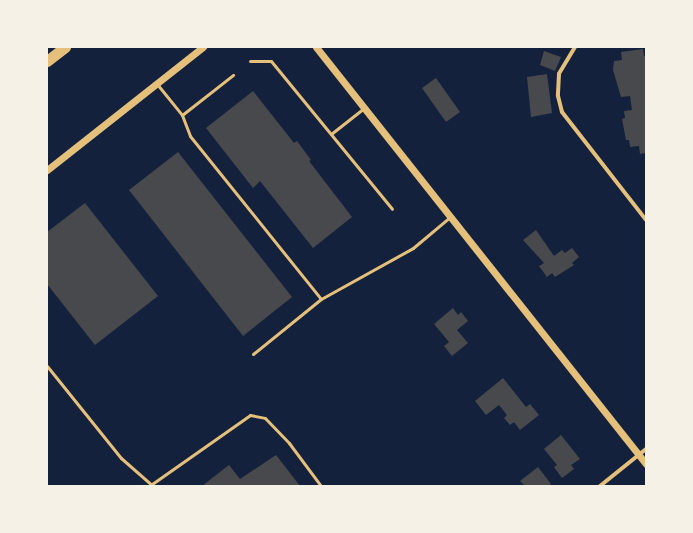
<!DOCTYPE html>
<html>
<head>
<meta charset="utf-8">
<style>
  body { margin:0 }
  #map { position:relative; width:693px; height:533px; overflow:hidden; background:#14213d; font-family:Manrope,sans-serif }
  div>[style] { position:absolute }
  [style*='--x'] { left:calc(var(--x)*1px); top:calc(var(--y)*1px); width:calc(var(--w)*1px); rotate:calc(var(--a)*1deg) }
  .building>* { inset:0; background:#48494c }
  .service>* { height:3px; margin:-1.5px; padding:0 1.5px; transform-origin:1.5px; border-radius:1.5px; background:#e5c07b }
  .minor>* { height:4px; margin:-2px; padding:0 2px; transform-origin:2px; border-radius:2px; background:#e5c07b }
  .tertiary>* { height:7px; margin:-3.5px; padding:0 3.5px; transform-origin:3.5px; border-radius:3.5px; background:#e5c07b }
  .motorway>* { height:11px; margin:-5.5px; padding:0 5.5px; transform-origin:5.5px; border-radius:5.5px; background:#e5c07b }
  span { translate:-50% -50%; white-space:nowrap; text-align:center; line-height:1.15; -webkit-text-stroke:4px #f6f1e7; paint-order:stroke }
  .frame { position:absolute; inset:0; border:48px solid #f6f1e7; pointer-events:none }
</style>
</head>
<body>
<div id="map">
  <div class="building">
    <div style="clip-path:polygon(643px 49px,644px 56px,646px 56px,646px 153px,640px 154px,639px 146px,630px 147px,629px 140px,626px 140px,622px 119px,625px 118px,624px 111px,632px 110px,630px 96px,621px 97px,613px 70px,614px 61px,622px 60px,621px 52px)"></div>
    <div style="clip-path:polygon(544px 51px,561px 57px,555px 71px,540px 65px)"></div>
    <div style="clip-path:polygon(547px 74px,552px 113px,531px 117px,527px 77px)"></div>
    <div style="clip-path:polygon(436px 78px,460px 112px,446px 122px,422px 88px)"></div>
    <div style="clip-path:polygon(253px 91px,294px 143px,297px 141px,311px 160px,309px 161px,352px 217px,313px 248px,260px 181px,253px 188px,206px 128px)"></div>
    <div style="clip-path:polygon(178px 152px,292px 297px,243px 336px,129px 190px)"></div>
    <div style="clip-path:polygon(85px 203px,158px 296px,95px 345px,47px 284px,47px 232px)"></div>
    <div style="clip-path:polygon(536px 230px,554px 256px,562px 250px,565px 253px,572px 248px,579px 257px,572px 263px,574px 265px,555px 277px,552px 273px,547px 277px,539px 266px,544px 263px,523px 240px)"></div>
    <div style="clip-path:polygon(453px 308px,458px 315px,461px 312px,468px 321px,457px 330px,468px 343px,452px 356px,444px 346px,449px 342px,434px 324px)"></div>
    <div style="clip-path:polygon(503px 378px,526px 407px,530px 404px,539px 415px,520px 430px,514px 422px,510px 425px,504px 418px,507px 415px,499px 405px,486px 415px,475px 401px)"></div>
    <div style="clip-path:polygon(561px 435px,580px 459px,571px 465px,574px 469px,562px 478px,554px 467px,557px 465px,544px 449px)"></div>
    <div style="clip-path:polygon(276px 455px,300px 486px,202px 486px,229px 465px,240px 479px)"></div>
    <div style="clip-path:polygon(538px 467px,551px 484px,548px 486px,525px 486px,520px 481px)"></div>
  </div>
  <div class="service">
    <div style="--x:250;--y:61;--w:21;--a:0"></div>
    <div style="--x:271;--y:61;--w:191;--a:50.7"></div>
    <div style="--x:157;--y:84;--w:40;--a:51"></div>
    <div style="--x:182;--y:115;--w:22;--a:69"></div>
    <div style="--x:190;--y:136;--w:209;--a:51.2"></div>
    <div style="--x:321;--y:299;--w:105;--a:-29"></div>
    <div style="--x:413;--y:248;--w:48;--a:-40"></div>
    <div style="--x:182;--y:115;--w:65;--a:-38.1"></div>
    <div style="--x:331;--y:134;--w:42;--a:-38.2"></div>
    <div style="--x:253;--y:354;--w:87;--a:-39"></div>
    <div style="--x:47;--y:366;--w:118;--a:51.2"></div>
    <div style="--x:121;--y:458;--w:43;--a:41.2"></div>
    <div style="--x:152;--y:484;--w:120;--a:-35.1"></div>
    <div style="--x:250;--y:415;--w:15;--a:11"></div>
    <div style="--x:265;--y:418;--w:35;--a:46"></div>
    <div style="--x:289;--y:443;--w:54;--a:53.3"></div>
  </div>
  <div class="minor">
    <div style="--x:575;--y:47;--w:31;--a:121"></div>
    <div style="--x:559;--y:74;--w:22;--a:93"></div>
    <div style="--x:558;--y:96;--w:16;--a:76"></div>
    <div style="--x:562;--y:112;--w:137;--a:52.1"></div>
    <div style="--x:600;--y:486;--w:59;--a:-38.8"></div>
  </div>
  <div class="tertiary">
    <div style="--x:316;--y:47;--w:532;--a:51.64"></div>
    <div style="--x:47;--y:170;--w:199;--a:-38.3"></div>
  </div>
  <div class="motorway">
    <div style="--x:47;--y:61;--w:23;--a:-38"></div>
  </div>
  <div class="frame"></div>
</div>
</body>
</html>
